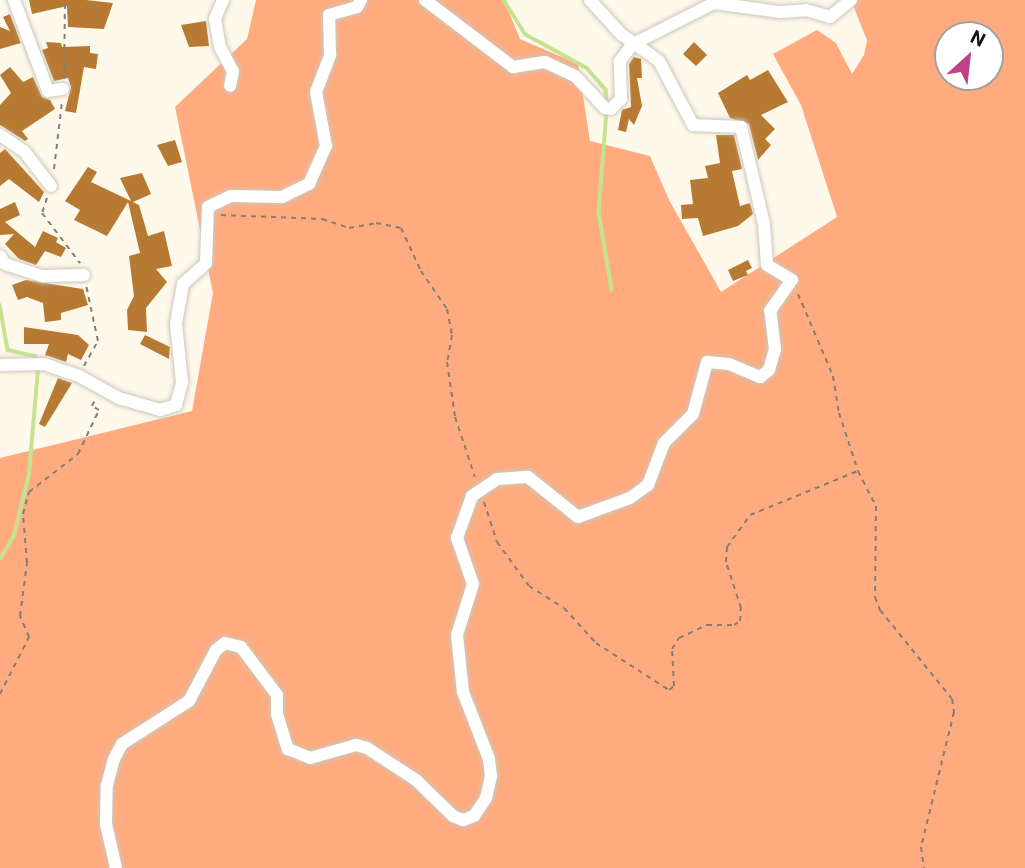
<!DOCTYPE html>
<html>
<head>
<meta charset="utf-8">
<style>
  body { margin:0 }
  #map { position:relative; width:1025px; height:868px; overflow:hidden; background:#fff9ec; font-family:Roboto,sans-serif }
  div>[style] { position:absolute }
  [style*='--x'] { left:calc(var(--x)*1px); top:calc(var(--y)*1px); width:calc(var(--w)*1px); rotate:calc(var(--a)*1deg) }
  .forest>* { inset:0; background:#ffab7f }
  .stream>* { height:3.5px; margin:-1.75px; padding:0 1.75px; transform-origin:1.75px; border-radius:1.75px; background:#c5e38e }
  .building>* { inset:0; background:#b77a32 }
  .path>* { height:2px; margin-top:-1px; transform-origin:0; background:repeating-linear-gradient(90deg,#827e75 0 5px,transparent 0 10px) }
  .roads { filter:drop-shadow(0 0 2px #cdc7bb) drop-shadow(0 0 2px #cdc7bb) }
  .minor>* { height:12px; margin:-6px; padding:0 6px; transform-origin:6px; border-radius:6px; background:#fff }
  span { translate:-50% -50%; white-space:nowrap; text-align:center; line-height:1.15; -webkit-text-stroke:6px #fff; paint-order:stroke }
  .north { position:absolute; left:934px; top:21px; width:70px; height:70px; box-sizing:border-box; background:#fff; border:2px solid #a2a19f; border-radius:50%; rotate:27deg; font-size:19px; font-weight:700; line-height:28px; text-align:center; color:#171510 }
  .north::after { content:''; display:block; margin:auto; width:24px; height:32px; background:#c24086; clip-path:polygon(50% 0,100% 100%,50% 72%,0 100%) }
</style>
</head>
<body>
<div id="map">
  <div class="forest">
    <div style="clip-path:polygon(evenodd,256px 0,504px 0,520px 39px,578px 64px,590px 141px,650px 156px,669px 200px,721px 292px,837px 217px,801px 105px,773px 54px,817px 30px,836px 43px,852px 74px,864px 55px,867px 40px,851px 0,1025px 0,1025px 868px,0 868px,0 458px,192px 411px,213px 293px,175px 107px,247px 39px,256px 0,948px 35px,990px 35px,990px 77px,948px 77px,948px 35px)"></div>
  </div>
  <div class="stream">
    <div style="--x:504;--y:0;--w:40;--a:58"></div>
    <div style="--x:525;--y:34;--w:71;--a:28.7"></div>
    <div style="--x:587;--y:68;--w:29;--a:49"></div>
    <div style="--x:606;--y:90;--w:14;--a:86"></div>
    <div style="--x:607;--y:111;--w:101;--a:94.5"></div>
    <div style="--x:599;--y:212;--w:79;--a:80.5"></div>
    <div style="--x:0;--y:305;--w:46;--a:79.9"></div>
    <div style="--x:8;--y:350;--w:28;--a:13"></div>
    <div style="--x:35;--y:356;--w:5;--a:68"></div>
    <div style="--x:0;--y:559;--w:27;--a:-59"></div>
    <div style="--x:14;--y:536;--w:64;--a:-76.4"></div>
    <div style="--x:29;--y:474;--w:106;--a:-85.1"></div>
  </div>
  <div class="building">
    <div style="clip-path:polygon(29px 0,86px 0,113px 3px,104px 29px,68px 27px,67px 6px,32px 14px)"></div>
    <div style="clip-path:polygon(10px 14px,21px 43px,0 49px,0 27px,10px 31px,3px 17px)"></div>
    <div style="clip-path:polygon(206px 21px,209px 46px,189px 47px,181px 25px)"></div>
    <div style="clip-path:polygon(46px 42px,61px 43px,62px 47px,90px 46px,90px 53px,98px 54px,96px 69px,84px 67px,76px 113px,65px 111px,71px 87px,68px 78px,54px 81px,42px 50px,48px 48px)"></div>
    <div style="clip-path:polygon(694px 42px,707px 55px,696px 66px,683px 54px)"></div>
    <div style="clip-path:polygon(634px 57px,641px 59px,642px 78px,637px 78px,642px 106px,634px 125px,629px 119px,626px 132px,618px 130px,622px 110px,631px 107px,629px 64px)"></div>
    <div style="clip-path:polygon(10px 67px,23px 82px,33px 77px,42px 97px,50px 100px,55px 109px,22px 131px,28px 139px,25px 141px,0 125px,0 105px,11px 93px,0 75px)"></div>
    <div style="clip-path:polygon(768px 70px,788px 102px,761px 115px,775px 129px,765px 139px,771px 145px,758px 160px,749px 124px,730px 118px,718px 93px,747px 75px,750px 80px)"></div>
    <div style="clip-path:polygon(716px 135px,734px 135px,742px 169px,732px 171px,740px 206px,750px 203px,753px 214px,738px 226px,703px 236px,698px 218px,682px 219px,681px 205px,693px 204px,690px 180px,708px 178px,705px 166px,720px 163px)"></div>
    <div style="clip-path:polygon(175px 140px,182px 162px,168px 166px,157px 145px)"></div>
    <div style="clip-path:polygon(5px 149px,44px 192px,39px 202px,9px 179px,0 186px,0 153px)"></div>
    <div style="clip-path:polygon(88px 167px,97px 172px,91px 182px,131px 201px,120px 178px,142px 173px,151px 194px,133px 202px,139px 205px,148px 236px,164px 231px,172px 266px,156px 269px,167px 282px,146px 308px,147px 332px,128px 330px,127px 310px,134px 296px,129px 256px,140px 253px,128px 202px,107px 236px,74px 220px,80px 210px,65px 201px)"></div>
    <div style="clip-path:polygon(15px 202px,20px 215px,5px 222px,35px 247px,43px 231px,58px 238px,56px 242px,66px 248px,61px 257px,45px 251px,36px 265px,19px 259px,5px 244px,14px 234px,0 235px,0 209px)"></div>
    <div style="clip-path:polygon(748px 260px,752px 268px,746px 271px,748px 275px,733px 281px,728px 270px)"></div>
    <div style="clip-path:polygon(26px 280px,83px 289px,88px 305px,61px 313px,61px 320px,45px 322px,43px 303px,27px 297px,18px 300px,12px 285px)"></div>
    <div style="clip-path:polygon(24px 327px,78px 335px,89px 345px,81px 360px,68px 354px,66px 362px,45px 355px,49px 344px,24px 344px)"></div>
    <div style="clip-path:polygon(145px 335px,170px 347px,169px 359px,140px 344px)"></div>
    <div style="clip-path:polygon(58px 378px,72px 383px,45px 427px,39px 424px)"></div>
  </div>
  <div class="path">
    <div style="--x:64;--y:79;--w:79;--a:-89.3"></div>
    <div style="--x:54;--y:169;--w:67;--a:-83.2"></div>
    <div style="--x:47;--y:198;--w:16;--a:108"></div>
    <div style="--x:42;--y:213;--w:63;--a:52.8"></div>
    <div style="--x:221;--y:215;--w:101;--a:2.3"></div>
    <div style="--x:322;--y:219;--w:28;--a:18"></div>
    <div style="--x:349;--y:228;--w:27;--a:-10"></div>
    <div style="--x:376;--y:223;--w:25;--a:11"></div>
    <div style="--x:401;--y:228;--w:47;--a:65.1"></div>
    <div style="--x:421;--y:271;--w:46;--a:55.6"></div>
    <div style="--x:447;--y:309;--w:26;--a:79"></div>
    <div style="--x:452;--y:335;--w:27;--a:100"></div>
    <div style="--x:447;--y:362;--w:56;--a:81.7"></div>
    <div style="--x:455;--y:417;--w:63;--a:71.6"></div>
    <div style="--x:798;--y:294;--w:89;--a:66.9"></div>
    <div style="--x:833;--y:376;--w:37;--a:81"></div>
    <div style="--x:839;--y:413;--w:61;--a:71.9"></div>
    <div style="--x:858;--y:471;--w:39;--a:63"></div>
    <div style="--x:876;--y:506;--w:91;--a:90.6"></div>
    <div style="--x:875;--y:597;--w:14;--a:69"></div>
    <div style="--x:880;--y:610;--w:114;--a:51"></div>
    <div style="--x:952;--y:699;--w:13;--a:81"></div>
    <div style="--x:954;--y:712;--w:139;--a:103.7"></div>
    <div style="--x:921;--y:847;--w:21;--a:82"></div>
    <div style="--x:84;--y:366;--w:29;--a:-61"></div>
    <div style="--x:98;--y:341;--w:57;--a:-102.1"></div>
    <div style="--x:484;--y:502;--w:42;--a:72"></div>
    <div style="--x:497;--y:542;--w:54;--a:54"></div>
    <div style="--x:529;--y:586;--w:41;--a:32.2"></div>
    <div style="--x:564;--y:608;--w:47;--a:47.6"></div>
    <div style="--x:596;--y:643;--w:87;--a:32.8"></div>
    <div style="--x:669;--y:690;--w:6;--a:-39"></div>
    <div style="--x:674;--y:686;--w:37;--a:-93"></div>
    <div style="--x:672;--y:649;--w:13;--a:-58"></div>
    <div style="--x:679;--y:638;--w:31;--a:-25"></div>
    <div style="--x:707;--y:625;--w:27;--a:0"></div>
    <div style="--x:734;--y:625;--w:7;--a:-34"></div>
    <div style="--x:740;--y:621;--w:13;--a:-86"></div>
    <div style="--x:741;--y:608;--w:48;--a:-108.1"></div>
    <div style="--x:726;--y:562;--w:15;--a:-86"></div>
    <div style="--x:727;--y:547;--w:39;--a:-54"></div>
    <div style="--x:750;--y:515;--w:117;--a:-22.2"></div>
    <div style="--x:0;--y:694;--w:64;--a:-63"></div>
    <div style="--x:29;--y:637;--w:23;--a:-113"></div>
    <div style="--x:20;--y:616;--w:53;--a:-82.5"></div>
    <div style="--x:27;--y:563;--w:49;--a:-94.7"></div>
    <div style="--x:23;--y:514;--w:23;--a:-75"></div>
    <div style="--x:29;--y:492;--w:62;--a:-37.8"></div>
    <div style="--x:78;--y:454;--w:49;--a:-64.5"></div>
    <div style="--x:99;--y:410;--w:8;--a:-150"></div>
    <div style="--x:92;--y:406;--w:7;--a:-63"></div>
  </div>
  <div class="roads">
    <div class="minor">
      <div style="--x:14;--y:0;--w:97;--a:69.5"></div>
      <div style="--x:48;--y:91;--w:15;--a:-8"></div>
      <div style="--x:223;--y:0;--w:21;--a:113"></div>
      <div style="--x:215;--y:19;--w:28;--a:80"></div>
      <div style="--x:220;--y:47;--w:27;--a:62"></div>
      <div style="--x:233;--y:71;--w:15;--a:101"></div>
      <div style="--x:425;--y:0;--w:111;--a:37.3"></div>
      <div style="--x:513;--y:67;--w:32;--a:-9"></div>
      <div style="--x:545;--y:62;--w:33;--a:25"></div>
      <div style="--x:575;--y:76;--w:44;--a:46.8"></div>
      <div style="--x:605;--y:108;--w:6;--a:9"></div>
      <div style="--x:611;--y:109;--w:14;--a:-45"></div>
      <div style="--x:621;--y:99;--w:38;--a:-92"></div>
      <div style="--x:620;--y:61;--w:21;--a:-53"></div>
      <div style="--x:633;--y:44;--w:91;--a:-26.8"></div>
      <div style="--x:714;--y:3;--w:67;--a:7.8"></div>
      <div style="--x:780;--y:12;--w:26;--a:-4"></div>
      <div style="--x:806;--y:10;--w:25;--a:16"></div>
      <div style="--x:830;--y:17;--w:27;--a:-39"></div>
      <div style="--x:0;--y:135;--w:29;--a:34"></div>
      <div style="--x:24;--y:151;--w:44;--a:52.4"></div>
      <div style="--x:0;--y:256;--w:9;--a:58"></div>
      <div style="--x:5;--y:264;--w:40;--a:18"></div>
      <div style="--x:43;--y:276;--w:41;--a:-1.4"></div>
      <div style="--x:0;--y:365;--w:44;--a:-1.3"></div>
      <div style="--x:44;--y:364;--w:37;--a:19"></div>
      <div style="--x:79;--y:376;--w:46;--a:28.8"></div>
      <div style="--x:119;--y:398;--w:43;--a:16.3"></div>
      <div style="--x:160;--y:410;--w:17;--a:-17"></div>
      <div style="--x:176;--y:405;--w:24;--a:-75"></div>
      <div style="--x:182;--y:382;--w:58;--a:-95.9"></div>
      <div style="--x:176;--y:324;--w:41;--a:-80.1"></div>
      <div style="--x:183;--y:284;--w:31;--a:-42"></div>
      <div style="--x:206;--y:263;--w:56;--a:-88"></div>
      <div style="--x:208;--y:207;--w:25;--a:-26"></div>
      <div style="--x:231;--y:196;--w:51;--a:1.1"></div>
      <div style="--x:282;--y:197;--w:30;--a:-26"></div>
      <div style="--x:309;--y:184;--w:42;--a:-65.9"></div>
      <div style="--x:326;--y:146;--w:55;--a:-100.5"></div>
      <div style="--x:316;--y:92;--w:40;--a:-69"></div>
      <div style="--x:330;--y:55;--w:40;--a:-91.4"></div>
      <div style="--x:329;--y:15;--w:29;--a:-16"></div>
      <div style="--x:357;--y:7;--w:8;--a:-60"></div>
      <div style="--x:116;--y:868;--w:45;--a:-102.8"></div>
      <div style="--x:106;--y:824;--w:39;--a:-89"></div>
      <div style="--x:107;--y:785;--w:27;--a:-75"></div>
      <div style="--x:114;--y:759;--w:17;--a:-62"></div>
      <div style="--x:122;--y:744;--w:80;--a:-32.7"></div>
      <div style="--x:189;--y:701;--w:58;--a:-62.1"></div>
      <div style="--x:216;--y:650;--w:11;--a:-38"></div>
      <div style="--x:225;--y:643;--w:16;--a:14"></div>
      <div style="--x:241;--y:647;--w:60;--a:53.1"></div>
      <div style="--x:277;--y:695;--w:19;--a:90"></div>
      <div style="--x:277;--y:714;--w:37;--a:73"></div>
      <div style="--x:288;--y:749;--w:24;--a:22"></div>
      <div style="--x:310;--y:758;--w:48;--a:-15.8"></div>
      <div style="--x:356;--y:745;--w:11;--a:15"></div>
      <div style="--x:367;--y:748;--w:59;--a:33.1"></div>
      <div style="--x:416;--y:780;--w:52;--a:44.2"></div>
      <div style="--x:453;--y:816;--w:11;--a:22"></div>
      <div style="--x:463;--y:820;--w:12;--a:-20"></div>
      <div style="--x:474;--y:816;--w:22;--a:-56"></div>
      <div style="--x:486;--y:798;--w:23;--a:-77"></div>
      <div style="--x:491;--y:776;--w:17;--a:-97"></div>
      <div style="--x:489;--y:759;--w:72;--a:-111.2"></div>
      <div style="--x:463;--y:692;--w:57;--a:-96"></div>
      <div style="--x:457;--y:635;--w:53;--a:-72.6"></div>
      <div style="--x:473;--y:584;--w:49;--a:-109.2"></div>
      <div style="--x:457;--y:538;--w:45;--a:-70.3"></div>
      <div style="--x:472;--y:496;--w:30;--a:-34"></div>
      <div style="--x:497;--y:479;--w:31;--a:-4"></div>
      <div style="--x:528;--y:477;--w:64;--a:38.7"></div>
      <div style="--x:578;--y:517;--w:55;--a:-20.1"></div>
      <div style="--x:630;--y:498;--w:22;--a:-36"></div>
      <div style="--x:648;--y:485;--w:45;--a:-69.1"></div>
      <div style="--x:664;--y:443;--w:41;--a:-45"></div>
      <div style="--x:693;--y:414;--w:54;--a:-74.9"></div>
      <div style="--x:707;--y:362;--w:22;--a:5"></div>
      <div style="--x:729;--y:364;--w:34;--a:23"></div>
      <div style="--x:760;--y:377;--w:11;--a:-38"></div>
      <div style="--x:769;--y:370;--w:22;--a:-74"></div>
      <div style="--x:775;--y:349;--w:38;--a:-97"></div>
      <div style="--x:770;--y:311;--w:38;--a:-55"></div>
      <div style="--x:792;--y:280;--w:29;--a:-149"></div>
      <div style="--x:767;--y:265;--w:41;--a:-94.2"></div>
      <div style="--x:764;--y:224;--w:100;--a:-103.3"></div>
      <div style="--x:741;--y:127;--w:48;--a:-177.6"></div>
      <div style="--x:693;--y:125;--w:72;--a:-118"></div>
      <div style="--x:659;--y:61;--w:47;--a:-144.6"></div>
      <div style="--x:621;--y:34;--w:46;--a:-132.4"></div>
    </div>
  </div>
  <div class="north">N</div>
</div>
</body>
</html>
